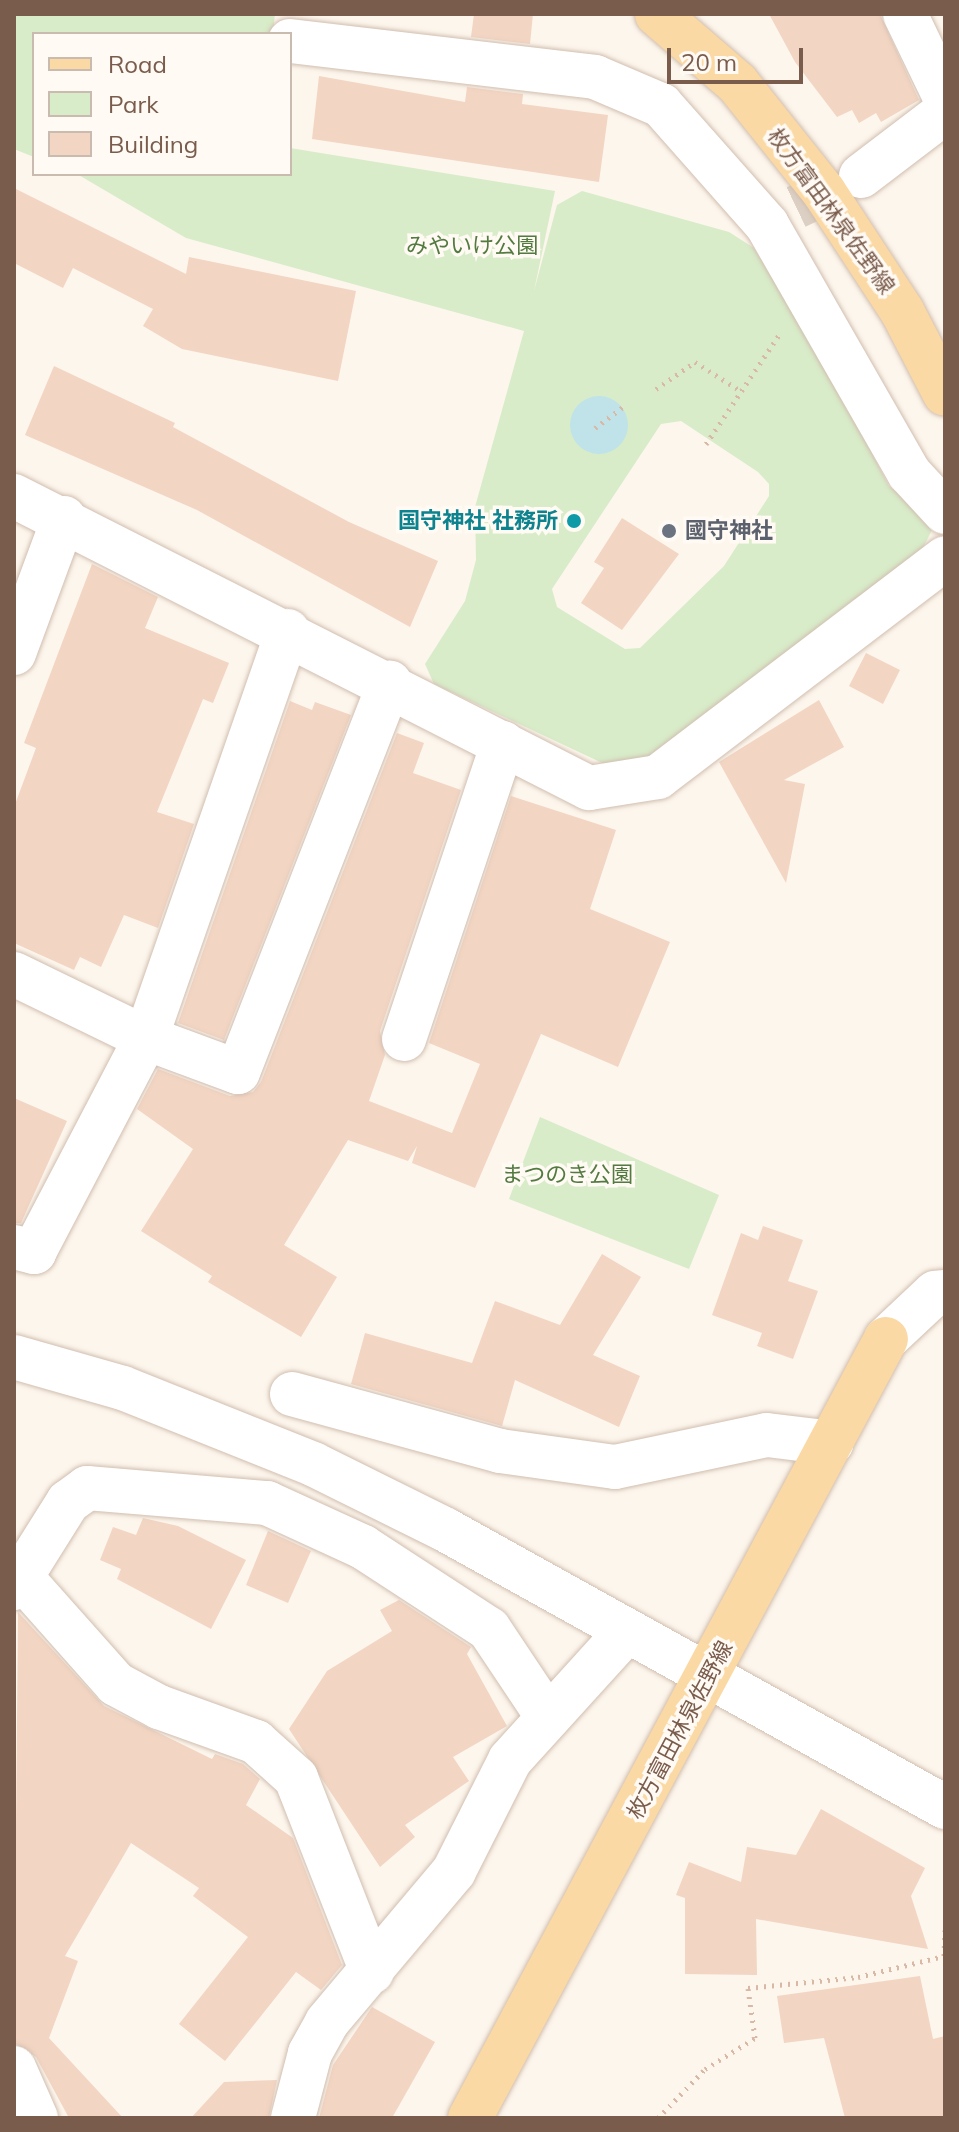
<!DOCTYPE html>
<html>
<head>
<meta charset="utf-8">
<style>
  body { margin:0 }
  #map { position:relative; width:959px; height:2132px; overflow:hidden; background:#fdf6ec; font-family:Mulish,"Noto Sans JP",sans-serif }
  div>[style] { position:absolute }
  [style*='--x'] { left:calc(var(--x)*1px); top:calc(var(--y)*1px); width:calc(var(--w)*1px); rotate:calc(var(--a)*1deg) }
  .green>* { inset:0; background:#d8ecc9 }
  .water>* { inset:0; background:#bfe3e8 }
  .round { border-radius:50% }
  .building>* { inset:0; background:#f3d5c3 }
  .minor-tunnel>* { height:44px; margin-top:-22px; transform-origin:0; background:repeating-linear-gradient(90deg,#dcd0c4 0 44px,transparent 0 66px) }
  .path>* { height:5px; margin-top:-2.5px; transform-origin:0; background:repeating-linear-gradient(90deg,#d9b8a5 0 2px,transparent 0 8px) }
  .roads { filter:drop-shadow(0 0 2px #d1beb0) drop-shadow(0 0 2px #d1beb0) }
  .minor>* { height:44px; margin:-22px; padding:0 22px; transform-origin:22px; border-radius:22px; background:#fff }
  .major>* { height:44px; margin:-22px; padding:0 22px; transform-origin:22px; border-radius:22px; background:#fbd9a5 }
  .dots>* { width:22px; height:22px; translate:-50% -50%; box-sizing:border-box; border:4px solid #fffaf3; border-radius:50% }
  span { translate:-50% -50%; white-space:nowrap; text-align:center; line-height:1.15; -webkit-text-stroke:7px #fffaf3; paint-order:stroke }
  .street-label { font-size:22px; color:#7a5c4d }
  .park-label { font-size:22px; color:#537a41 }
  .culture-label { font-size:22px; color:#0d838f; font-weight:700 }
  .right { translate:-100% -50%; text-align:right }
  .worship-label { font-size:22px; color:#5b616d; font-weight:700 }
  .left { translate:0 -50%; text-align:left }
  .frame { position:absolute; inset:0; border:16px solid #7a5c4d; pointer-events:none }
  .legend { position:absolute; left:32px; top:32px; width:260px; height:144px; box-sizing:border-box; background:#fffaf3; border:2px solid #cabbb1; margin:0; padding:10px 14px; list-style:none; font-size:24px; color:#7a5c4d }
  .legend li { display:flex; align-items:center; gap:16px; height:40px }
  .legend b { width:40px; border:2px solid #cabbb1 }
  .scale { position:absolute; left:667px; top:48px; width:136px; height:36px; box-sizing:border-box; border:4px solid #7a5c4d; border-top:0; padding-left:10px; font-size:24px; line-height:28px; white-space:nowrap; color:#7a5c4d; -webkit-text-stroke:6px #fffaf3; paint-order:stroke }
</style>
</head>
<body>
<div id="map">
  <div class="green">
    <div style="clip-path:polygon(14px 14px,275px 14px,273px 34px,34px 34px,34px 157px,14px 149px)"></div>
    <div style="clip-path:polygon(evenodd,290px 148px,555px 191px,534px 291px,557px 205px,582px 191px,729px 232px,754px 248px,805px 326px,889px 486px,936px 522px,910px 574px,647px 759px,613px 768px,434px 684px,425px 664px,465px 601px,476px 560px,475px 507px,524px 331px,186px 238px,77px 174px,290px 174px,290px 148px,681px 421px,758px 472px,769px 484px,769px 496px,724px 566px,640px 648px,625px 649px,557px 607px,552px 589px,661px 424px,681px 421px)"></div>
    <div style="clip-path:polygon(540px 1117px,719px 1195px,689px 1269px,509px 1199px)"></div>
  </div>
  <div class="water">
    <div class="round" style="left:570px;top:396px;width:58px;height:58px"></div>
  </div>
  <div class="building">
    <div style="clip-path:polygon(474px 14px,533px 14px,530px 44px,471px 37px)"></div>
    <div style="clip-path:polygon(769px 14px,880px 14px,919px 100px,881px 122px,876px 113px,859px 123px,852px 110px,837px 117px,795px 62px)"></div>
    <div style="clip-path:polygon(319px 76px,465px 102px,467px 87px,523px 94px,522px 104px,608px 115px,599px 182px,312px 139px)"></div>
    <div style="clip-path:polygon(14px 188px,186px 274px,189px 257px,356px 291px,338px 381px,182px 349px,143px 326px,153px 309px,73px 268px,63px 288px,14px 263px)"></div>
    <div style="clip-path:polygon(54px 366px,175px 423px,173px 427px,349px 522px,438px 561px,410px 627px,197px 510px,25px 435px)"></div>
    <div style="clip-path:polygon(622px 518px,679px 554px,622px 630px,581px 603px,604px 568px,594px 562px)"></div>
    <div style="clip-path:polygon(92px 564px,158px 597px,145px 628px,229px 663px,213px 703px,203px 699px,157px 812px,194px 824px,158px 928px,124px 915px,101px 967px,80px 957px,74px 970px,14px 943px,14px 807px,36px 748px,24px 743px)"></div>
    <div style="clip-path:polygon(866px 653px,900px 670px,883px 704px,849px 686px)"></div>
    <div style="clip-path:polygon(819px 700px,844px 747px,784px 780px,805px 784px,786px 883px,719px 762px)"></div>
    <div style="clip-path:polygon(290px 701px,312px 710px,315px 702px,351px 715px,224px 1040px,178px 1023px)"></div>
    <div style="clip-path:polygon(397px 733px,424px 743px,413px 773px,461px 790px,380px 1031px,385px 1055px,369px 1101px,452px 1133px,480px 1064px,429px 1043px,511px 796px,616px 830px,590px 909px,670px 942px,618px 1067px,541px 1034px,475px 1188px,412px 1163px,417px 1146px,408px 1161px,348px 1140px,284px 1245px,337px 1277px,301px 1337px,208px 1282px,212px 1276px,141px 1231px,193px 1149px,137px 1109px,158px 1069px,230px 1096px,253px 1092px,261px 1082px)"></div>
    <div style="clip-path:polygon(14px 1098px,67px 1121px,21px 1223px,14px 1223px)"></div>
    <div style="clip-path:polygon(763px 1226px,803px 1240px,788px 1281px,818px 1291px,793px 1359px,757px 1346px,762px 1333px,712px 1315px,741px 1233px,758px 1240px)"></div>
    <div style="clip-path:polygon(602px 1254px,641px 1277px,593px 1355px,640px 1376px,619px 1427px,515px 1380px,502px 1426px,351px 1384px,365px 1333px,472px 1363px,495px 1301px,560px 1325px)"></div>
    <div style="clip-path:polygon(143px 1518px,178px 1526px,246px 1560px,211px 1629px,117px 1579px,121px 1569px,100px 1560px,113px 1527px,136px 1535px)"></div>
    <div style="clip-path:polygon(268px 1531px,311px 1551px,288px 1603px,246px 1585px)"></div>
    <div style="clip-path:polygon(399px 1600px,471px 1647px,467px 1654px,507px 1726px,453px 1757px,469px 1781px,405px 1825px,415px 1837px,380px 1867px,289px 1729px,327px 1671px,392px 1631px,380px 1610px)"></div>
    <div style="clip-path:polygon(18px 1612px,104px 1706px,212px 1759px,215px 1754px,243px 1764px,260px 1779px,246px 1805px,293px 1838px,342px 1965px,321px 1990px,296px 1972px,225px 2061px,179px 2024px,248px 1937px,193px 1896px,199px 1888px,131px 1843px,65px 1956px,78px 1961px,49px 2038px,123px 2118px,69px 2118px,36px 2057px,14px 2043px)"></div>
    <div style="clip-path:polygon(821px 1809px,925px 1868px,911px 1896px,928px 1949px,756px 1919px,757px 1975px,685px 1974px,685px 1898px,676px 1895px,689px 1862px,741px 1882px,747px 1847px,796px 1855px)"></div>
    <div style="clip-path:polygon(920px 1976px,933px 2039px,945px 2036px,945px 2118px,845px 2118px,824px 2038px,784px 2043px,777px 1996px)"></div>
    <div style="clip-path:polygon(372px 2007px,435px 2042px,392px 2118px,319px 2118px,333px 2065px)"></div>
    <div style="clip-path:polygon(277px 2080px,269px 2118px,191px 2118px,224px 2082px)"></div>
  </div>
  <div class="minor-tunnel">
    <div style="--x:796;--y:207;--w:70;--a:-25.5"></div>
  </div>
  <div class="path">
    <div style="--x:656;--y:389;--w:47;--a:-34.7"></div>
    <div style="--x:695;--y:362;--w:54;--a:32.2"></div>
    <div style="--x:595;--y:428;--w:35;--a:-37"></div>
    <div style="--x:706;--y:444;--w:131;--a:-56.2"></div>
    <div style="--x:658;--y:2118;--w:68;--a:-46.2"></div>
    <div style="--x:705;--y:2069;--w:59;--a:-31.8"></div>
    <div style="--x:755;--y:2038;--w:50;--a:-98"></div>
    <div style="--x:748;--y:1988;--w:111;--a:-5.7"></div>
    <div style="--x:858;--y:1977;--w:89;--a:-13.7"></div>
    <div style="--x:944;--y:1956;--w:26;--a:-88"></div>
  </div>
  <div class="roads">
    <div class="minor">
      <div style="--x:905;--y:14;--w:92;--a:64.3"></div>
      <div style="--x:290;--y:41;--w:307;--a:6.7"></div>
      <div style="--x:595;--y:77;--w:72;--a:23"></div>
      <div style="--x:661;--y:105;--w:160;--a:48.5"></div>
      <div style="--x:767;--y:225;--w:286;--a:60.2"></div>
      <div style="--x:909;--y:473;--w:53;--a:47.3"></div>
      <div style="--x:861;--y:176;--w:106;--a:-37.3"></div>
      <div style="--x:14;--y:496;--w:645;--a:26.92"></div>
      <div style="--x:589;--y:788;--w:70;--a:-9.1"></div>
      <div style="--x:658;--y:777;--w:361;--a:-37.3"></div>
      <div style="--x:14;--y:653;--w:144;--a:-69.7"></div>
      <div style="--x:14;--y:974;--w:147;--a:25.9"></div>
      <div style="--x:146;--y:1038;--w:98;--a:20.3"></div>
      <div style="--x:238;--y:1072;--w:418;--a:-68.7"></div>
      <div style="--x:404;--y:1039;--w:312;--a:-71.5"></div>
      <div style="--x:14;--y:1247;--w:21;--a:14"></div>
      <div style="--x:34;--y:1252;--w:242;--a:-62.4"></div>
      <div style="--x:146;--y:1038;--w:431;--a:-70.8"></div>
      <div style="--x:886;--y:1339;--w:67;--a:-43.2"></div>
      <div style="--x:935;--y:1293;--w:10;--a:-6"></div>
      <div style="--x:14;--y:1357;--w:113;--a:15.9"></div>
      <div style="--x:123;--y:1388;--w:205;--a:21.8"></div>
      <div style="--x:313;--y:1464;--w:148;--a:26.4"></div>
      <div style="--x:446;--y:1530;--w:571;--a:29.04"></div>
      <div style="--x:292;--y:1394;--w:216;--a:15.3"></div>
      <div style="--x:500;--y:1451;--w:116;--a:7.9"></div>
      <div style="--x:615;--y:1467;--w:155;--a:-11.9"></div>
      <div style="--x:767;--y:1435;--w:65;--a:7"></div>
      <div style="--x:21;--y:1577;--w:143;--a:48.4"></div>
      <div style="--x:116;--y:1684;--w:49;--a:28.1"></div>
      <div style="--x:159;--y:1707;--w:103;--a:19.8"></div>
      <div style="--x:256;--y:1742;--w:54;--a:42"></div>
      <div style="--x:296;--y:1778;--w:208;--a:68.6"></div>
      <div style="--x:14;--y:1588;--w:102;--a:-57.9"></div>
      <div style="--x:68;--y:1502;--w:24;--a:-36"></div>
      <div style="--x:87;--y:1488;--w:181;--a:4.8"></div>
      <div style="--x:267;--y:1503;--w:106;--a:24.6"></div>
      <div style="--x:363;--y:1547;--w:150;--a:33.1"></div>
      <div style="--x:489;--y:1629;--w:105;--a:56.3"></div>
      <div style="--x:14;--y:2068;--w:55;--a:66.3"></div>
      <div style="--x:293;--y:2118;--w:67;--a:-75.3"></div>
      <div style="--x:310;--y:2053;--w:35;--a:-61"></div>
      <div style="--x:327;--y:2022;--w:197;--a:-49.9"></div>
      <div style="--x:454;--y:1871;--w:124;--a:-63.2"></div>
      <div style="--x:510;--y:1760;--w:174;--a:-47.8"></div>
    </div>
    <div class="major">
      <div style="--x:657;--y:14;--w:106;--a:40.8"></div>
      <div style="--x:737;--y:83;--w:139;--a:51.4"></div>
      <div style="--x:824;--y:192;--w:142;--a:56.8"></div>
      <div style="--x:902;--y:311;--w:93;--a:62.6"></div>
      <div style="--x:470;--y:2118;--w:883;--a:-61.9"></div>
    </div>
  </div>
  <div class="dots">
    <div style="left:574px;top:521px;background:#0f9aa8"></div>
    <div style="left:669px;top:531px;background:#6b7280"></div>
  </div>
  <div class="street-label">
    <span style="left:831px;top:211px;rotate:54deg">枚方富田林泉佐野線</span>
    <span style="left:680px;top:1730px;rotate:-62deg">枚方富田林泉佐野線</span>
  </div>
  <div class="park-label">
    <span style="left:472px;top:246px">みやいけ公園</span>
    <span style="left:567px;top:1175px">まつのき公園</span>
  </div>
  <div class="culture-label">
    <span class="right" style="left:558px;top:521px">国守神社 社務所</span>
  </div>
  <div class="worship-label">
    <span class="left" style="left:685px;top:531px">國守神社</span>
  </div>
  <div class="frame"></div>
  <ul class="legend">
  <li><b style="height:10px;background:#fbd9a5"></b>Road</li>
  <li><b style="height:22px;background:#d8ecc9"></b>Park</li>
  <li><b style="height:22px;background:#f3d5c3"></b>Building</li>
  </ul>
  <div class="scale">20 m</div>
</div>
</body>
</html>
